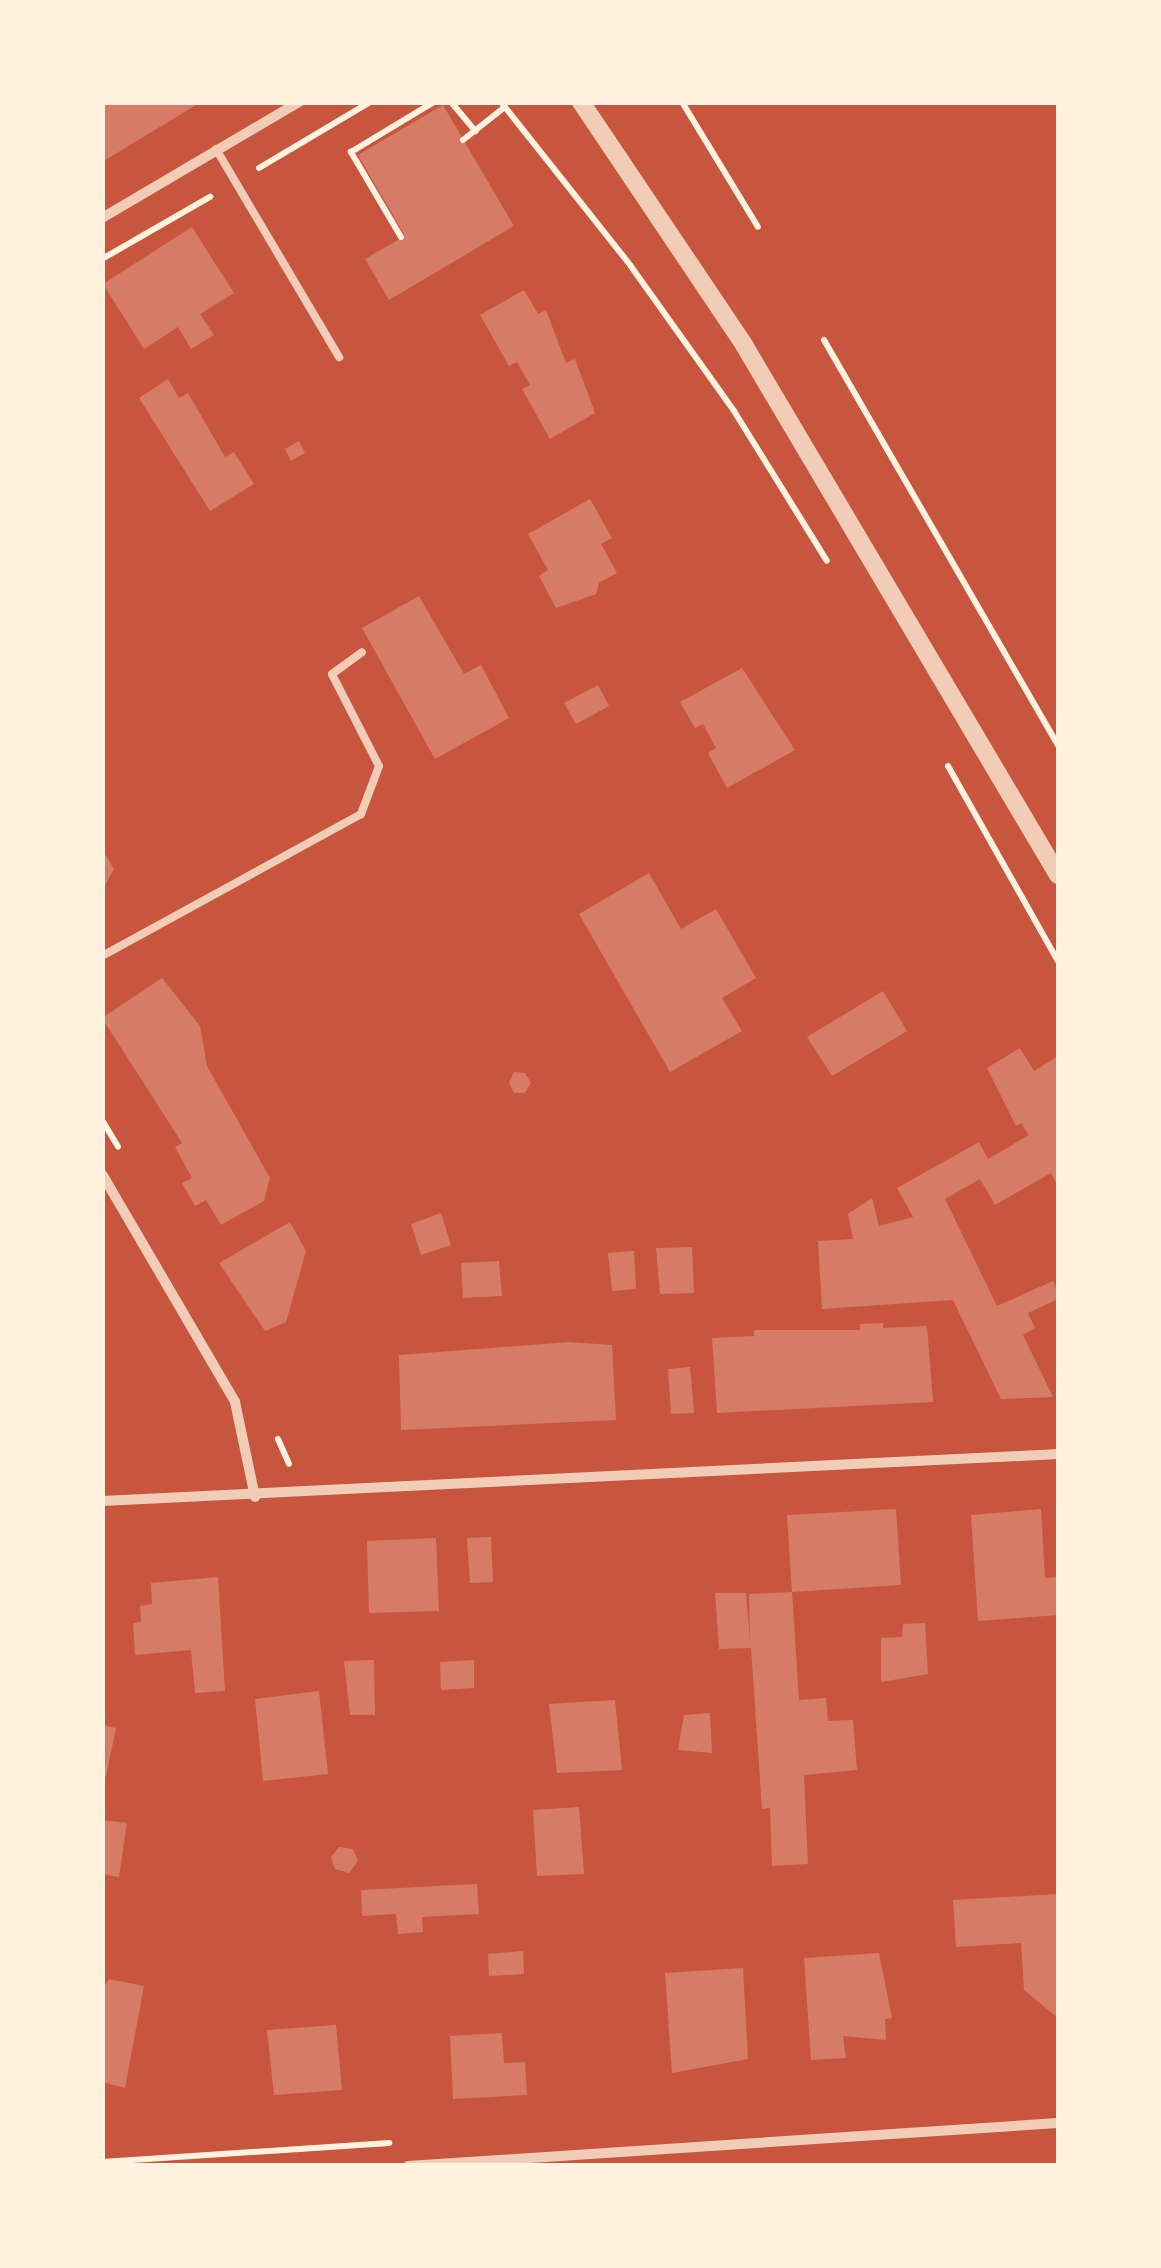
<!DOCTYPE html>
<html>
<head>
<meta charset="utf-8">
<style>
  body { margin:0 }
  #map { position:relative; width:1161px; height:2268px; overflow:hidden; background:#c8553d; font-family:Ubuntu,sans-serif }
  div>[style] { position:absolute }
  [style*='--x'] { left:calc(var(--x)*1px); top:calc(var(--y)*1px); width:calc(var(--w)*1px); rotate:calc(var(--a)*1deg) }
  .building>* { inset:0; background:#d67c66 }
  .path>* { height:6px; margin:-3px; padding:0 3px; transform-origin:3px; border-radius:3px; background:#fff3e0 }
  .service>* { height:8px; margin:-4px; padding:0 4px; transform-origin:4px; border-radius:4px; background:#f1ccb7 }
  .minor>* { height:10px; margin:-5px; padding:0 5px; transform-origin:5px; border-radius:5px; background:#f1ccb7 }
  .tertiary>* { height:18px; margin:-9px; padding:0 9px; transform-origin:9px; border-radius:9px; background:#f1ccb7 }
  span { translate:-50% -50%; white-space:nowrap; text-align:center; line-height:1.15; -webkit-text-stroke:10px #fff3e0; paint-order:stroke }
  .frame { position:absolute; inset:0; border:105px solid #fff3e0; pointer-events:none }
</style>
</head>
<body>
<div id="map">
  <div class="building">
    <div style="clip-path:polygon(102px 102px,201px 102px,102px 162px)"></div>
    <div style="clip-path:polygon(443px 105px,514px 226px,389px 300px,365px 259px,405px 236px,358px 155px)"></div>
    <div style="clip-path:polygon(192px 227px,234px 293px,200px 314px,214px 335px,191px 349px,178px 327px,144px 349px,103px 284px)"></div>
    <div style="clip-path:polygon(524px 290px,538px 314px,546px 310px,566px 363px,575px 359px,595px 413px,550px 439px,522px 389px,530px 385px,517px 362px,509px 366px,480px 315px)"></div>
    <div style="clip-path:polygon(168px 379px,179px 398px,188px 393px,225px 457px,234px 452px,254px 484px,210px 511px,139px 398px)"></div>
    <div style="clip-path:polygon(299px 441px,305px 453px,291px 461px,285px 449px)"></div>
    <div style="clip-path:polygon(590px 499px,612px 538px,601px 544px,617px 573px,599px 583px,596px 594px,556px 608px,539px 576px,548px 570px,528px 534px)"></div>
    <div style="clip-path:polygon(419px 596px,464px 674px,481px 665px,509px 718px,435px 759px,362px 628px)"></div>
    <div style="clip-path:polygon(742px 668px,795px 750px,727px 788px,708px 753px,716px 748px,703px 724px,695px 728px,680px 702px)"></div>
    <div style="clip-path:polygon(598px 685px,609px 706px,576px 724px,564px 703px)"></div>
    <div style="clip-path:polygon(102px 849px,114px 869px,102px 891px)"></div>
    <div style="clip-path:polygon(649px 873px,681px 929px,716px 909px,756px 978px,722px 998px,742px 1031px,670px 1072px,579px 914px)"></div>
    <div style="clip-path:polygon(162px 978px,200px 1026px,207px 1066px,270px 1178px,264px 1201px,221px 1225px,206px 1200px,195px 1206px,182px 1183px,192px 1178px,175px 1147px,182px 1143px,102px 1018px)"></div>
    <div style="clip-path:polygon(883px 991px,907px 1031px,832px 1076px,807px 1037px)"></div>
    <div style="clip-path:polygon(1020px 1048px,1034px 1071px,1058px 1056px,1058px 1187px,1051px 1173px,995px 1205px,980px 1179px,945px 1199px,997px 1306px,1053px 1281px,1058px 1292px,1058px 1299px,1028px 1313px,1035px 1328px,1023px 1335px,1053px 1397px,1001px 1399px,953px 1300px,822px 1309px,818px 1241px,853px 1239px,848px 1214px,872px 1198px,879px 1226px,913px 1217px,897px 1188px,979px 1142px,988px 1159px,1029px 1135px,1021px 1123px,1016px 1126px,987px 1068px)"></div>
    <div style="clip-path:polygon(514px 1072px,525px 1073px,531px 1083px,525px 1093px,514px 1093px,509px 1082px)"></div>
    <div style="clip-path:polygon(441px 1213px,451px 1245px,421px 1255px,411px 1224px)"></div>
    <div style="clip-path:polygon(290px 1222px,306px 1251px,286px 1322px,265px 1331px,219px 1263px)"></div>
    <div style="clip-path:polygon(692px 1247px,694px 1293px,660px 1294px,656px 1248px)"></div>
    <div style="clip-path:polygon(634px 1251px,636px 1289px,612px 1291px,608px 1253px)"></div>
    <div style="clip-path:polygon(499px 1261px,502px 1296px,463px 1298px,461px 1263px)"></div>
    <div style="clip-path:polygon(883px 1323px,883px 1328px,927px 1326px,933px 1402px,717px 1413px,712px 1338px,754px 1336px,754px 1330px,860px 1330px,860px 1324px)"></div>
    <div style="clip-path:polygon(569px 1342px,612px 1345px,616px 1420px,401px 1430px,399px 1355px)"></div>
    <div style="clip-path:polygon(690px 1367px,694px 1413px,671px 1414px,668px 1369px)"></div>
    <div style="clip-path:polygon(896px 1509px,901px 1585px,792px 1592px,787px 1515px)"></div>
    <div style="clip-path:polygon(1041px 1509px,1045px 1578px,1058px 1577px,1058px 1615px,978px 1621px,971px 1515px)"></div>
    <div style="clip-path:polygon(491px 1537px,493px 1582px,470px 1583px,467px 1538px)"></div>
    <div style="clip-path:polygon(436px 1538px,439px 1611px,369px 1613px,367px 1541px)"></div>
    <div style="clip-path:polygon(218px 1577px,225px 1691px,195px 1693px,191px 1650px,135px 1655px,133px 1623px,141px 1622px,140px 1606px,152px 1604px,151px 1583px)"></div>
    <div style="clip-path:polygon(792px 1592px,799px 1700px,826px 1698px,828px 1721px,853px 1720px,857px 1770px,804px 1775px,808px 1864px,772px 1866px,770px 1808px,762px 1809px,751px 1648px,719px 1649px,715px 1593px,746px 1593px,750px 1641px,749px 1594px)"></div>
    <div style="clip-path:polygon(925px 1623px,928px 1674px,881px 1682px,881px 1638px,902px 1637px,903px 1624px)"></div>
    <div style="clip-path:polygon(374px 1660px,375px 1715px,350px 1715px,344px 1661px)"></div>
    <div style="clip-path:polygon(474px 1660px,474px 1688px,441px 1690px,440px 1662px)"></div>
    <div style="clip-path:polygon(319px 1691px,328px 1774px,263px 1781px,255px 1699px)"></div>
    <div style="clip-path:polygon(615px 1700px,622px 1770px,557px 1773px,549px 1704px)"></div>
    <div style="clip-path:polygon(710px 1713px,712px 1753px,678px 1750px,684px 1715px)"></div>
    <div style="clip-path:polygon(102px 1725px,116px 1728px,104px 1786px,102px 1786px)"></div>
    <div style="clip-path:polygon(579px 1807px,584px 1874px,537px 1876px,533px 1810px)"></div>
    <div style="clip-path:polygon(102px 1820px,127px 1823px,119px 1877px,102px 1874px)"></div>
    <div style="clip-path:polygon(339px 1847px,353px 1849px,358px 1861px,349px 1873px,335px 1869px,331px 1857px)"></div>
    <div style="clip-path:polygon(477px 1884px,479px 1914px,422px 1917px,423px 1932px,398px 1934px,396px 1914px,362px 1916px,361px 1890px)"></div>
    <div style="clip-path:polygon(1058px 1894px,1058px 2018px,1024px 1990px,1021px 1943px,956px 1947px,953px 1900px)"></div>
    <div style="clip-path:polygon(523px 1951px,524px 1974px,489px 1976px,488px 1954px)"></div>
    <div style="clip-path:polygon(879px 1953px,892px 2018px,885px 2019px,886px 2040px,843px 2036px,846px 2058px,811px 2060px,804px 1958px)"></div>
    <div style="clip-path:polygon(743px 1968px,748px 2059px,672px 2073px,665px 1973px)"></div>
    <div style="clip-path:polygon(109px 1979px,144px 1986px,125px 2088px,102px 2082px,102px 1990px)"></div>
    <div style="clip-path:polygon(336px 2025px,342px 2090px,274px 2095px,267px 2030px)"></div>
    <div style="clip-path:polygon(502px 2033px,504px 2063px,525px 2062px,527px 2095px,453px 2099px,450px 2036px)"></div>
  </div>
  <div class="path">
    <div style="--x:451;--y:102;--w:38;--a:50"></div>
    <div style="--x:501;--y:102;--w:208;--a:51.6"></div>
    <div style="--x:630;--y:265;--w:179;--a:54.5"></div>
    <div style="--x:734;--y:411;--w:176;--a:58.2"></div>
    <div style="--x:682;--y:102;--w:146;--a:58.7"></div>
    <div style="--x:463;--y:140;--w:53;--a:-38.2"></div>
    <div style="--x:259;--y:168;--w:129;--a:-30.7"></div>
    <div style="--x:401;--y:237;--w:99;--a:-120.5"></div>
    <div style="--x:351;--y:152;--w:97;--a:-31.1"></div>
    <div style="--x:102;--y:259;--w:125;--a:-29.9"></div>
    <div style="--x:824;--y:340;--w:468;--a:60"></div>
    <div style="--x:948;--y:766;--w:224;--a:60.6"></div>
    <div style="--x:102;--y:1120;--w:31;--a:59"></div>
    <div style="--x:278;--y:1439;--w:27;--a:66"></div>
    <div style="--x:102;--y:2162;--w:288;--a:-3.8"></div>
  </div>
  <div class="service">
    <div style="--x:216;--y:149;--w:242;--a:59.4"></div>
    <div style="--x:102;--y:956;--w:295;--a:-28.7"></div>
    <div style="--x:361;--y:814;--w:51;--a:-69.4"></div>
    <div style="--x:379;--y:766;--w:103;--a:-117.1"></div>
    <div style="--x:332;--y:674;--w:37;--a:-36"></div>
  </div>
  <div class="minor">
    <div style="--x:102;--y:218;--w:229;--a:-30.5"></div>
    <div style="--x:102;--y:1174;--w:264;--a:59.7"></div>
    <div style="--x:235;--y:1402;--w:97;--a:78.1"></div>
    <div style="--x:102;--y:1501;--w:957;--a:-2.81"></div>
    <div style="--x:408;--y:2166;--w:651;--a:-3.78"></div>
  </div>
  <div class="tertiary">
    <div style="--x:581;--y:102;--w:293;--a:56.1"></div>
    <div style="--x:744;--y:345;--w:616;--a:59.36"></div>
  </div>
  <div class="frame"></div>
</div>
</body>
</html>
